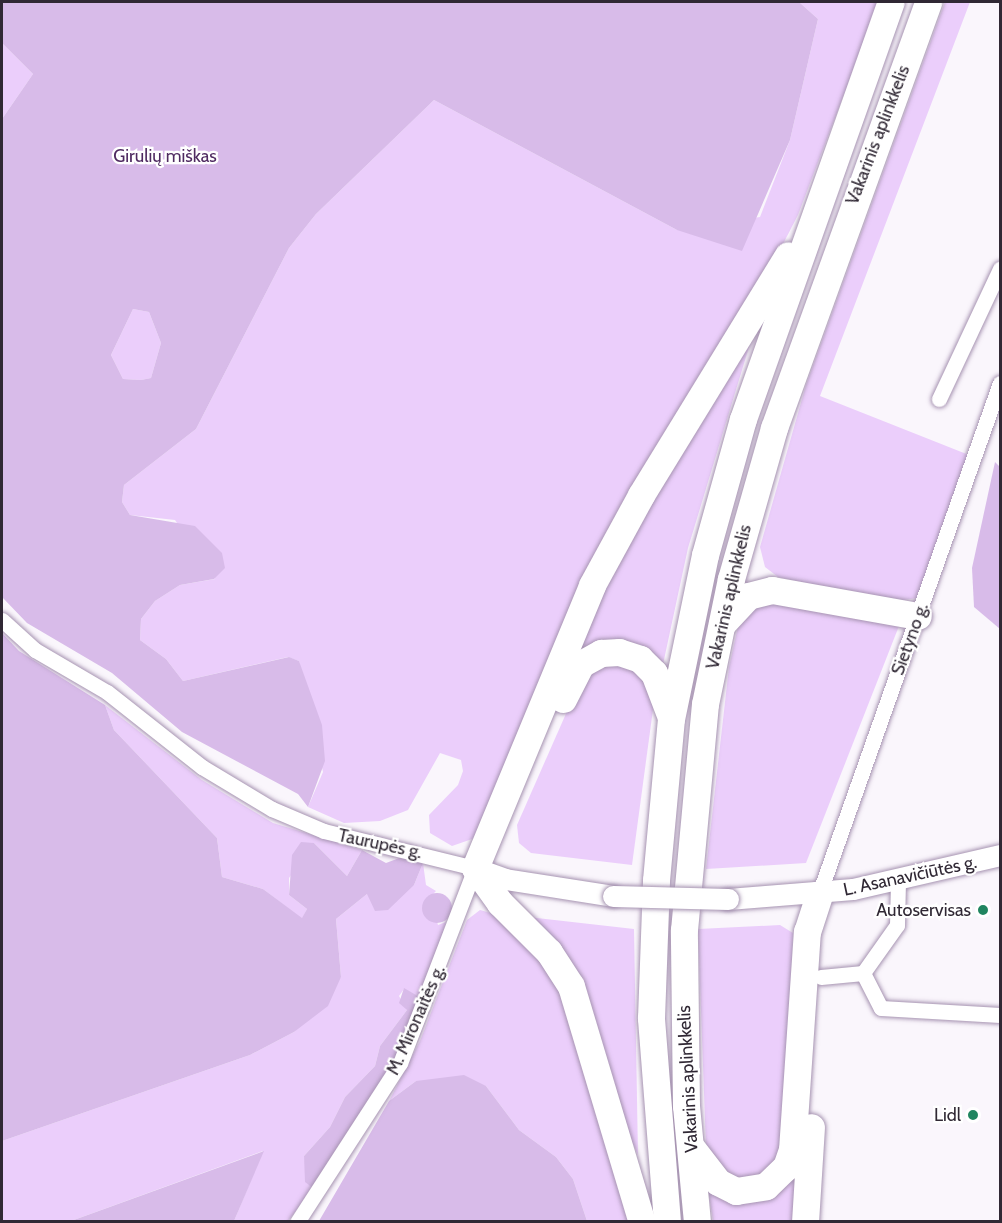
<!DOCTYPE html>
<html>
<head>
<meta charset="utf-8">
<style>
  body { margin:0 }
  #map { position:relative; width:1002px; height:1223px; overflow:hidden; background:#faf6fc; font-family:Cabin,sans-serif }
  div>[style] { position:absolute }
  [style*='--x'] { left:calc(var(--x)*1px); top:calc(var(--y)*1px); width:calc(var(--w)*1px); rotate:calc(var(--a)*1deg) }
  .green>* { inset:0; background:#ebcefb }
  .forest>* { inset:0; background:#d8bbe9 }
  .round { border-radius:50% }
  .roads { filter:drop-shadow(0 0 2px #a693b1) drop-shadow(0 0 2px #a693b1) }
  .street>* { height:15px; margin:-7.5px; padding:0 7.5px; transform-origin:7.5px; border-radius:7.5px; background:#fff }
  .secondary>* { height:21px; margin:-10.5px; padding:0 10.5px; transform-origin:10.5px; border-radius:10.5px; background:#fff }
  .highway>* { height:27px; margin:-13.5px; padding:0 13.5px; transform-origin:13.5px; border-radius:13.5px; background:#fff }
  .bridges { filter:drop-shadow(0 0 2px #a693b1) drop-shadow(0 0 2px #a693b1) }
  .secondary-bridge>* { height:21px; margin:-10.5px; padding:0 10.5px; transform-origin:10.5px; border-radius:10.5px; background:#fff }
  .dots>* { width:16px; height:16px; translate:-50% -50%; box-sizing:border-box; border:3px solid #fff; border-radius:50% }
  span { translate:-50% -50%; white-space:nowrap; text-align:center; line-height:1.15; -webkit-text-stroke:4.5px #fff; paint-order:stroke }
  .street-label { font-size:18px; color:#302834 }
  .park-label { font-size:18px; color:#4f2a61 }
  .poi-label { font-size:18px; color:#302834 }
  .right { translate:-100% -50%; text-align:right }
  .frame { position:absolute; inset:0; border:3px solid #302834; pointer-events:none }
</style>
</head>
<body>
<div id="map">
  <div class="green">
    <div style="clip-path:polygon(799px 2px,879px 2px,798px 215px,475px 838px,452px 846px,430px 833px,429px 815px,458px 785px,463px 771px,461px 760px,440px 753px,408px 810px,380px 821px,344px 823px,308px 807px,323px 772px,299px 661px,288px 657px,183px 681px,166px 659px,140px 640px,141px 619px,155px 601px,180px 585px,215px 579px,175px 520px,130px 515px,122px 502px,124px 485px,196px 429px,289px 248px,316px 214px,434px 100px,677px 230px,760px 217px,790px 140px,818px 19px)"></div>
    <div style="clip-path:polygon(945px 2px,970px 2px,820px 396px,969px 455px,918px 598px,888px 602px,778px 577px,765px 567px,760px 547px,806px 385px)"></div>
    <div style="clip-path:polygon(2px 43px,33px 74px,2px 119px)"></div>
    <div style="clip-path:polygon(133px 309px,149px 312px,161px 343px,151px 378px,141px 380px,123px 379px,111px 355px)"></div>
    <div style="clip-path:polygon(752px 337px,688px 548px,662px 669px,654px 660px,570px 664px,646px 505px)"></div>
    <div style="clip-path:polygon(759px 599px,899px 626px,806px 863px,706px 869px,729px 667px,741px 613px)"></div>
    <div style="clip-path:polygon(612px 661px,643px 672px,654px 702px,632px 865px,531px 853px,519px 843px,517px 825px,583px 675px)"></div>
    <div style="clip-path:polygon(105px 705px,202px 780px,273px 823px,362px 850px,347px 876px,314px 843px,289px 878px,289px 895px,307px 909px,302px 919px,263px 889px,222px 877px,217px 838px,114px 730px)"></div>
    <div style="clip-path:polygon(423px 863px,426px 885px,436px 891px,430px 897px,438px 925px,446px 922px,423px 999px,404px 989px,399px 996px,407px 1010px,380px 1046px,375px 1066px,345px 1097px,330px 1127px,304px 1156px,313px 1188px,288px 1221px,234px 1221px,263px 1151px,71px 1221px,2px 1221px,2px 1141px,250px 1055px,294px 1032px,341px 977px,336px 919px,367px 894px,414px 885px)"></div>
    <div style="clip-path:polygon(480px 910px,494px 914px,551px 965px,631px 1221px,587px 1221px,573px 1179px,556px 1157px,519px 1130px,486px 1086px,416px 1081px,389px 1101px,420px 1041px,467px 920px)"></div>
    <div style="clip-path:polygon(528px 917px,634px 929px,638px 1155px,621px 1117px)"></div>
    <div style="clip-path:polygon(780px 925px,793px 933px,784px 1152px,774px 1170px,736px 1182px,706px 1147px,698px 929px)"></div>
    <div style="clip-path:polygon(795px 1167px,796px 1221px,713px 1221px,707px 1183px,720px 1192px)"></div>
  </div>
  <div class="forest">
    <div style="clip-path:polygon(evenodd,2px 2px,799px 2px,818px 19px,790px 140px,742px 251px,677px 230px,434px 100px,316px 214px,289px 248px,196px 429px,124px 485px,122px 502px,130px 515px,195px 526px,222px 553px,225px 568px,214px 579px,180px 585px,155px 601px,141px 619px,140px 640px,166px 659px,183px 681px,289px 657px,299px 661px,322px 725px,325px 761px,308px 807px,298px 794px,182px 732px,112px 673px,27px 623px,2px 597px,2px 119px,33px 74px,2px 43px,2px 2px,133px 309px,149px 312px,161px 343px,151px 378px,141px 380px,123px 379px,111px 355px,133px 309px)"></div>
    <div style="clip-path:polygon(995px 462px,1000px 467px,1000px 629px,974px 607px,972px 568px)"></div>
    <div style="clip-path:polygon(2px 633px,19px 651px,105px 705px,114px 730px,217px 838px,222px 877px,263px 889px,302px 918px,307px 909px,289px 895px,292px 855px,301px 842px,314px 843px,347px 876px,362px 850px,386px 863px,402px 857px,423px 863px,414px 885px,388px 910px,375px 911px,367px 894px,336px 919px,341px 977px,328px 1006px,294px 1032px,250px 1055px,2px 1141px)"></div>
    <div class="round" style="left:422px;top:893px;width:30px;height:30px"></div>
    <div style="clip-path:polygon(404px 988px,423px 999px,386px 1076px,313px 1188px,305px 1182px,304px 1156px,330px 1127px,345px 1097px,375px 1066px,380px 1046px,407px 1010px,399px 1003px)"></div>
    <div style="clip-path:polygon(464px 1075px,486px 1086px,519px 1130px,556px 1157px,573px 1179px,587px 1221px,319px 1221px,389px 1101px,416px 1081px)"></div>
    <div style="clip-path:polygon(264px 1151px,234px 1221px,71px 1221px)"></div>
  </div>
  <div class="roads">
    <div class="street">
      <div style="--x:939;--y:399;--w:144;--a:-64.9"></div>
      <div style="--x:2;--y:620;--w:45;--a:42.3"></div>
      <div style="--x:35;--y:650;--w:83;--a:30.3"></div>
      <div style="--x:107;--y:692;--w:121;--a:38.3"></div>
      <div style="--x:202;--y:767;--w:82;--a:31"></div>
      <div style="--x:272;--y:809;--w:56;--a:22.9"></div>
      <div style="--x:324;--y:831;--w:155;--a:13.8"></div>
      <div style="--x:475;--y:868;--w:209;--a:111"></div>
      <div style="--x:400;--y:1063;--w:189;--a:122.9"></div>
      <div style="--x:819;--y:894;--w:542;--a:-70.5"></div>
      <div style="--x:863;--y:973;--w:39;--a:63"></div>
      <div style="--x:881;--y:1008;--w:119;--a:3.4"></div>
      <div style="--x:821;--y:977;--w:42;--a:-5.4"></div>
      <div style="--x:863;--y:973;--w:59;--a:-54.7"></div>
      <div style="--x:897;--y:925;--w:44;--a:-88.7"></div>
    </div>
    <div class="secondary">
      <div style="--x:475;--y:868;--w:32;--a:20"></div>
      <div style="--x:505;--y:879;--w:109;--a:8.9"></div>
      <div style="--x:728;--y:899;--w:125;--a:-4.6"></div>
      <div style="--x:853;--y:889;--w:151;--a:-13"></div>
    </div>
    <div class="highway">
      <div style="--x:722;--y:624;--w:38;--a:-47"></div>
      <div style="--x:748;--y:596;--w:25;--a:-14"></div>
      <div style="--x:772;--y:590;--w:148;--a:10.1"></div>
      <div style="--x:563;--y:699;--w:39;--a:-63"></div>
      <div style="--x:581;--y:664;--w:23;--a:-29"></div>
      <div style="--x:601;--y:653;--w:18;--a:-3"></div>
      <div style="--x:619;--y:652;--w:22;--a:18"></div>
      <div style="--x:640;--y:659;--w:20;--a:45"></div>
      <div style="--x:654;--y:673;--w:45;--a:69.1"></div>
      <div style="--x:475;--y:868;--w:306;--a:-67.5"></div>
      <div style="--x:592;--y:585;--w:102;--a:-61.4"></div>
      <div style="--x:641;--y:495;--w:281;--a:-58.5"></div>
      <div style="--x:475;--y:868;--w:43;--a:54.5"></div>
      <div style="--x:500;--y:903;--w:69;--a:45"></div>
      <div style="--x:549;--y:952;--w:40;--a:57.1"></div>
      <div style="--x:571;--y:986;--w:246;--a:73.3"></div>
      <div style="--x:691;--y:1147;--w:44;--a:52.4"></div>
      <div style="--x:718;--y:1182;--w:20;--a:27"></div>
      <div style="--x:736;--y:1191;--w:30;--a:-9"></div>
      <div style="--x:766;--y:1186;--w:28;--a:-44"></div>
      <div style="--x:786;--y:1167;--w:18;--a:-71"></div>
      <div style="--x:792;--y:1150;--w:219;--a:-86.1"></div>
      <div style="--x:807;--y:932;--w:40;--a:-72"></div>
      <div style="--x:667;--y:1222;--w:205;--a:-94.5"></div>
      <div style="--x:651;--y:1018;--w:138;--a:-87.9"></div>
      <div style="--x:656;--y:880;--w:162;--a:-84.7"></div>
      <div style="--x:671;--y:719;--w:167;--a:-78.3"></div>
      <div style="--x:705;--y:555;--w:141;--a:-74.4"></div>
      <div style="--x:743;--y:419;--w:442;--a:-70.5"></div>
      <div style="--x:697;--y:1222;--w:117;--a:-95.4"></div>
      <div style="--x:686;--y:1106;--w:176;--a:-90.7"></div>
      <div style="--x:684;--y:930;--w:227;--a:-84.7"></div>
      <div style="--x:705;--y:704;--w:128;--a:-78.3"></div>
      <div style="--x:731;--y:579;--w:157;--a:-74.1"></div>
      <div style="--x:774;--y:428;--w:453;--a:-70.1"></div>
      <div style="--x:805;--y:1222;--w:95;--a:-86.4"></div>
    </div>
  </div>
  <div class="bridges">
    <div class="secondary-bridge">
      <div style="--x:613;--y:896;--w:115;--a:1.5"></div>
    </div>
  </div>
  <div class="dots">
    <div style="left:983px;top:910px;background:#208560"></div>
    <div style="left:973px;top:1115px;background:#208560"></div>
  </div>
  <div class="street-label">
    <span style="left:878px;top:135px;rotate:-69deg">Vakarinis aplinkkelis</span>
    <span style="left:729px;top:597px;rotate:-77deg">Vakarinis aplinkkelis</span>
    <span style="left:910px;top:639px;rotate:-70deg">Sietyno g.</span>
    <span style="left:380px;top:844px;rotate:12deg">Taurupės g.</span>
    <span style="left:910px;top:876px;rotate:-12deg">L. Asanavičiūtės g.</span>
    <span style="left:416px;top:1020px;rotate:-66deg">M. Mironaitės g.</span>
    <span style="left:688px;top:1079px;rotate:-93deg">Vakarinis aplinkkelis</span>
  </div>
  <div class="park-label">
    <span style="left:165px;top:156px">Girulių miškas</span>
  </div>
  <div class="poi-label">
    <span class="right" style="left:971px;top:910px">Autoservisas</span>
    <span class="right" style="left:961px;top:1115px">Lidl</span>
  </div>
  <div class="frame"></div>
</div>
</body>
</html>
